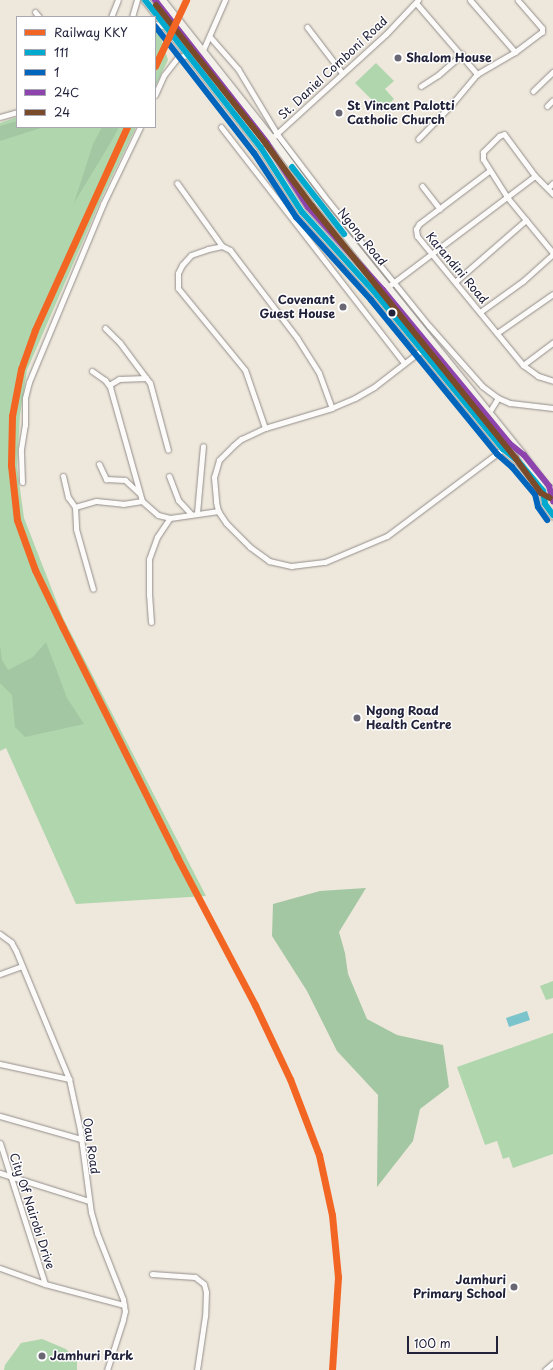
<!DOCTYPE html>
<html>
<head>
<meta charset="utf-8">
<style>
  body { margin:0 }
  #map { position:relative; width:553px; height:1370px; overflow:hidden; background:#eee7db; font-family:"Playpen Sans",sans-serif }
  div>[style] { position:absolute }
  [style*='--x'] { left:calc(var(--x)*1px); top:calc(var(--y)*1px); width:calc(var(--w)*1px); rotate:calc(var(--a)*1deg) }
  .green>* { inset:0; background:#b0d6ad }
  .forest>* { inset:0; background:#a3c7a2 }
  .water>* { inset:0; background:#7bc4cc }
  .roads { filter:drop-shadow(0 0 1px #928e8c) drop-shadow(0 0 1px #928e8c) }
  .street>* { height:5px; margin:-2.5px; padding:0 2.5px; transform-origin:2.5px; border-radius:2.5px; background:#fcfbfa }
  .secondary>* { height:7px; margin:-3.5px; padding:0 3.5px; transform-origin:3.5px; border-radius:3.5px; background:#f4f1eb }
  .primary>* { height:8px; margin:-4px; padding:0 4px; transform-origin:4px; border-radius:4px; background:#e8e2d5 }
  .bus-1>* { height:6px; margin:-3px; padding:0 3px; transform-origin:3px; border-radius:3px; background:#00a9ce }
  .bus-2>* { height:6px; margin:-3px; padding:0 3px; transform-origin:3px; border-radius:3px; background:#0065bd }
  .bus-3>* { height:6px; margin:-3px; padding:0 3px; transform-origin:3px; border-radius:3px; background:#8e44ad }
  .bus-4>* { height:6px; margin:-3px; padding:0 3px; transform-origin:3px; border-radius:3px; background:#7a4b2a }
  .rail-1>* { height:7px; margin:-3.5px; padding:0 3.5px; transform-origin:3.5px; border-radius:3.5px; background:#f26522 }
  .dots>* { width:11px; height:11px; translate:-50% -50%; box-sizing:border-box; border:2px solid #fff; border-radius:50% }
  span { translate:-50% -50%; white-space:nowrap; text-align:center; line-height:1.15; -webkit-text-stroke:3px #fff; paint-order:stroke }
  .poi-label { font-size:12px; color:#22223b; font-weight:700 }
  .left { translate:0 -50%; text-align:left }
  .right { translate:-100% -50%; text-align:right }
  .street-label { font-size:12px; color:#22223b }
  .legend { position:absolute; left:16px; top:16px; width:140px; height:112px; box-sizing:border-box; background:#fff; border:1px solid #a7a7b1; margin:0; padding:5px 7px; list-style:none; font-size:12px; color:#22223b }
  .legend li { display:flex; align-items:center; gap:8px; height:20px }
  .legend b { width:20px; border:1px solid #a7a7b1 }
  .scale { position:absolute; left:407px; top:1336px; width:91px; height:18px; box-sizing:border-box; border:2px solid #22223b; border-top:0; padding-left:5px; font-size:12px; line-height:14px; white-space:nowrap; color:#22223b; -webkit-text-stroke:3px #fff; paint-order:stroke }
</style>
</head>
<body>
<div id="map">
  <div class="green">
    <div style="clip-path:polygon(156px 22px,168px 60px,155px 87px,155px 23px)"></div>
    <div style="clip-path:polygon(376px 63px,394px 81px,385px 89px,394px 99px,382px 110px,355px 83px)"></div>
    <div style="clip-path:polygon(17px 117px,17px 127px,136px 127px,103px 195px,27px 370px,20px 415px,17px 467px,24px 518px,63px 618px,206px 896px,76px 904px,6px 748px,0 751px,0 123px)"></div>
    <div style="clip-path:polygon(553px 981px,553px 998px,546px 1000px,540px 986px)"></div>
    <div style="clip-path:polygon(553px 1033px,553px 1154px,513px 1168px,509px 1157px,503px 1159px,497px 1141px,485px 1145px,457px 1067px)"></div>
    <div style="clip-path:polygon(42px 1339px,66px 1349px,77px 1362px,77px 1370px,4px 1370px,5px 1365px,21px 1343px)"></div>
  </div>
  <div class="forest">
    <div style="clip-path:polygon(17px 121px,17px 127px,44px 127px,0 141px,0 126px)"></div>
    <div style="clip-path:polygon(102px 127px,119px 127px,111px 142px,74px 203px,93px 144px)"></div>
    <div style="clip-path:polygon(46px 642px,67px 698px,84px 724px,25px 737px,15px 727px,12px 695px,0 683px,0 646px,2px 660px,8px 670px,33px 657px)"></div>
    <div style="clip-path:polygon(366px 888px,339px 932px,345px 953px,348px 974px,367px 1019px,397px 1035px,443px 1045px,449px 1087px,420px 1109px,413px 1141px,377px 1187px,378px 1095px,337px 1051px,307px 991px,272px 936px,273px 904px,320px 891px)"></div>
  </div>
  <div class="water">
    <div style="clip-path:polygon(527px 1011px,530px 1020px,509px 1027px,506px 1018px)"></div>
  </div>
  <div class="roads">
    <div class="street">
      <div style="--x:470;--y:0;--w:69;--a:49.1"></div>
      <div style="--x:515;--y:52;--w:34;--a:-37"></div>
      <div style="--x:542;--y:32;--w:4;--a:-90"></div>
      <div style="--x:542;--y:28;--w:37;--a:-131"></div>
      <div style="--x:416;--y:3;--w:94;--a:49.3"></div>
      <div style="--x:477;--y:74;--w:38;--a:130"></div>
      <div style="--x:453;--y:103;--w:50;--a:134.2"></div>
      <div style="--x:35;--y:12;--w:6;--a:51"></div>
      <div style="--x:111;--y:17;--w:18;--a:-68"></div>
      <div style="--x:132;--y:17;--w:18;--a:-74"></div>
      <div style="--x:155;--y:24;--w:11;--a:15"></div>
      <div style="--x:307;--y:27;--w:58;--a:52.7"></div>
      <div style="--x:210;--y:37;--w:43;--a:48.8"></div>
      <div style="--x:238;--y:69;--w:76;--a:59"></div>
      <div style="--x:277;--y:134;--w:78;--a:52.8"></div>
      <div style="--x:324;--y:196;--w:167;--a:51.1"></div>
      <div style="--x:429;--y:326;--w:80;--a:48.5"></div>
      <div style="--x:482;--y:386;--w:20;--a:37"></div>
      <div style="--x:498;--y:398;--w:13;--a:23"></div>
      <div style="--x:510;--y:403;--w:43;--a:6.6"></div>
      <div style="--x:196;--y:66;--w:72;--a:-66.3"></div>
      <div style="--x:477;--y:74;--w:44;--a:-30.1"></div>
      <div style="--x:421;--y:86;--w:20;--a:-33"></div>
      <div style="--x:438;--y:75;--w:32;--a:-41"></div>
      <div style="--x:533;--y:91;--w:28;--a:-44"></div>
      <div style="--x:155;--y:95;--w:22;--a:-66"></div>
      <div style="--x:164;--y:75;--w:23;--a:-52"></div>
      <div style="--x:178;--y:57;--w:10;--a:-11"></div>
      <div style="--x:547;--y:106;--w:8;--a:-45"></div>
      <div style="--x:0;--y:117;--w:18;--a:-16"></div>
      <div style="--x:221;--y:127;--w:299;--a:52.2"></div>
      <div style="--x:261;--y:148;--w:169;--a:-42.4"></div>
      <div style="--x:386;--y:34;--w:47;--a:-46.7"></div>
      <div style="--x:489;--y:171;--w:88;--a:142.9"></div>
      <div style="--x:419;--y:224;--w:6;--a:121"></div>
      <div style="--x:416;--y:229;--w:7;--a:82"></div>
      <div style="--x:417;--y:236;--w:167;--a:50.6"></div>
      <div style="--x:523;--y:365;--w:19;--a:36"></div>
      <div style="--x:538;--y:376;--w:16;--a:18"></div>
      <div style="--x:177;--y:183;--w:77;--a:54.5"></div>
      <div style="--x:422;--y:186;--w:29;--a:52"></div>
      <div style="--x:548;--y:188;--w:7;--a:-45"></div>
      <div style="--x:553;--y:194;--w:25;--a:-135"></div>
      <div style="--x:535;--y:176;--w:52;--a:-126.4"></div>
      <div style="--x:504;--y:134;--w:5;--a:158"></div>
      <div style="--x:499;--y:136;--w:23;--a:135"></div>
      <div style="--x:483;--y:152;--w:7;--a:90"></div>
      <div style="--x:483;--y:159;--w:45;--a:57.7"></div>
      <div style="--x:507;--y:197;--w:72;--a:50.6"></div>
      <div style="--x:456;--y:281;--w:93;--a:-41.1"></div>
      <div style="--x:377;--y:295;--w:198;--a:-37"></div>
      <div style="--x:480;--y:312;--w:53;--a:-35.8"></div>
      <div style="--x:523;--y:281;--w:40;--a:-42"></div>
      <div style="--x:105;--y:328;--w:21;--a:45"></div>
      <div style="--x:120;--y:343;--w:44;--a:53.4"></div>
      <div style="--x:497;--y:333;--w:68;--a:-34.9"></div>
      <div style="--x:423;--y:349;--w:62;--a:142.2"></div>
      <div style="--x:374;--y:387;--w:22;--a:150"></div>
      <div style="--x:355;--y:398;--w:25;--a:157"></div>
      <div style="--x:332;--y:408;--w:70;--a:163.4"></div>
      <div style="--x:265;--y:428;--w:26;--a:155"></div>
      <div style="--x:241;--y:439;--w:11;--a:139"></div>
      <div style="--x:233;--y:446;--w:20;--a:135"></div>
      <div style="--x:219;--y:460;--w:18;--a:106"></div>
      <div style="--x:214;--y:477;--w:25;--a:85"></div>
      <div style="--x:216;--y:502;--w:9;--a:77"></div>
      <div style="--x:218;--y:511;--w:14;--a:56"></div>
      <div style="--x:226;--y:523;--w:34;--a:45"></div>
      <div style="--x:250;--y:547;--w:24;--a:36"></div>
      <div style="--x:269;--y:561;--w:23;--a:13"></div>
      <div style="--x:291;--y:566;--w:34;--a:-7"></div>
      <div style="--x:325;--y:562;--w:67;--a:-22.8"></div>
      <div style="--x:387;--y:536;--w:145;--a:-36.9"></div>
      <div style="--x:523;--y:365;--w:38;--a:-37"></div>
      <div style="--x:92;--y:371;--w:16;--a:35"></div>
      <div style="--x:105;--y:380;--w:9;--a:54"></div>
      <div style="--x:110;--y:387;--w:118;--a:74.3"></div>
      <div style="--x:142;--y:501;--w:21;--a:41"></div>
      <div style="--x:158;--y:515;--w:12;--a:14"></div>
      <div style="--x:170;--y:518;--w:49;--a:-8.3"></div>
      <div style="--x:109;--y:385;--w:12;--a:-31"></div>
      <div style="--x:119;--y:379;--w:27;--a:-2"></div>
      <div style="--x:146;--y:378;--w:6;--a:51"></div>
      <div style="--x:150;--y:383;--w:69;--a:75"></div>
      <div style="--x:488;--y:414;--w:19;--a:-58"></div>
      <div style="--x:265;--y:428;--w:61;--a:-109"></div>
      <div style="--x:245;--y:370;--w:106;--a:-129.3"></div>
      <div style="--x:178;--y:288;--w:15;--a:-90"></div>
      <div style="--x:178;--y:273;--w:9;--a:-63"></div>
      <div style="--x:182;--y:265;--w:13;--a:-48"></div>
      <div style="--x:191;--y:255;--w:18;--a:-19"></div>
      <div style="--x:208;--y:249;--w:14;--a:-12"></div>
      <div style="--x:222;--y:246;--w:9;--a:27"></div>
      <div style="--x:230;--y:250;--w:111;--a:52.7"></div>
      <div style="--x:297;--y:338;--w:41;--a:57.8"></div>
      <div style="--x:319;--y:373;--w:37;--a:70"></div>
      <div style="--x:99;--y:464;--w:17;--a:65"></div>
      <div style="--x:106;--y:479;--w:19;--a:3"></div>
      <div style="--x:125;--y:480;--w:19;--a:43"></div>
      <div style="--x:63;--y:476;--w:22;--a:77"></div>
      <div style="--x:68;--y:497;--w:12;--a:55"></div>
      <div style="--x:75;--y:507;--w:22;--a:-16"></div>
      <div style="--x:96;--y:501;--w:27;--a:6"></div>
      <div style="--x:123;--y:504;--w:19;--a:-9"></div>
      <div style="--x:169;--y:476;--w:26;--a:69"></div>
      <div style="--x:178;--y:500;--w:19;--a:47"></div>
      <div style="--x:22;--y:482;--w:33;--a:-92"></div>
      <div style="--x:21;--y:449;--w:24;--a:-81"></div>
      <div style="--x:25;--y:425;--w:27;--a:-90"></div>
      <div style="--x:25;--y:398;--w:16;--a:-76"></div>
      <div style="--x:29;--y:382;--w:193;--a:-67.4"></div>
      <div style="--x:103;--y:204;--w:85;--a:-64.3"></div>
      <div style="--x:75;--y:507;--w:22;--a:87"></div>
      <div style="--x:76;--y:529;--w:62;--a:74.2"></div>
      <div style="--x:197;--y:513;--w:67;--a:-84.9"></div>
      <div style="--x:151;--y:622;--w:27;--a:-94"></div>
      <div style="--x:149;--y:595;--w:36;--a:-90"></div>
      <div style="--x:149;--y:559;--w:23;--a:-70"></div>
      <div style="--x:157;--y:537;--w:23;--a:-56"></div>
      <div style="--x:0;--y:934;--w:14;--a:36"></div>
      <div style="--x:11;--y:942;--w:10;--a:61"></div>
      <div style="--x:16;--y:951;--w:139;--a:67.5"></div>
      <div style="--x:69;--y:1079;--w:52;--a:77.8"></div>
      <div style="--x:80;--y:1130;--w:83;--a:82.4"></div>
      <div style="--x:91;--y:1212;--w:22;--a:74"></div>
      <div style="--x:97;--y:1233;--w:71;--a:68.5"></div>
      <div style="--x:123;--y:1299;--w:12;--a:81"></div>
      <div style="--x:125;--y:1311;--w:9;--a:103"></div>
      <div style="--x:123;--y:1320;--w:52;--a:107.7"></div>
      <div style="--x:0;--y:974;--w:23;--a:-20"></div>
      <div style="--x:0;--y:1064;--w:71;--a:12.3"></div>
      <div style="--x:0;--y:1116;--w:84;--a:15.9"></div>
      <div style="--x:0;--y:1143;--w:148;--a:72.3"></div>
      <div style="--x:0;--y:1173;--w:93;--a:17.5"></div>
      <div style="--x:0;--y:1268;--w:48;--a:19.6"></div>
      <div style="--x:45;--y:1284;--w:82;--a:14.9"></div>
      <div style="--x:152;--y:1274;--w:43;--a:4"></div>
      <div style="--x:195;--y:1277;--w:11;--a:38"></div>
      <div style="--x:204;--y:1284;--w:8;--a:76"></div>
      <div style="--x:206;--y:1292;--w:24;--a:92"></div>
      <div style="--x:205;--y:1316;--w:55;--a:98.4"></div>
      <div style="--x:545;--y:1370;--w:11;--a:-41"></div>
    </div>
    <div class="secondary">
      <div style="--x:145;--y:0;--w:188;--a:51.9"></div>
      <div style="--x:261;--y:148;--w:76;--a:57.4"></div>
      <div style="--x:302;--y:212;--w:112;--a:47.9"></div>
      <div style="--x:377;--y:295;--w:199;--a:50.7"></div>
      <div style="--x:503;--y:449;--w:19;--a:39"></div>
      <div style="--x:518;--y:461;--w:39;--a:50"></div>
      <div style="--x:543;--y:491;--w:13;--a:81"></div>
      <div style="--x:545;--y:504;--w:14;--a:54"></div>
      <div style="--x:162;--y:0;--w:177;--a:51.6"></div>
      <div style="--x:272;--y:139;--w:77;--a:53.4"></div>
      <div style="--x:318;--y:201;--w:325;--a:51.1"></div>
      <div style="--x:522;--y:454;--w:42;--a:53.7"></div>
      <div style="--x:547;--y:488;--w:4;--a:14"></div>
    </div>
    <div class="primary">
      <div style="--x:547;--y:488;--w:9;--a:49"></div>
      <div style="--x:543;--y:491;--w:17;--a:54"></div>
    </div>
  </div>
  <div class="bus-1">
    <div style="--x:145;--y:0;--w:188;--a:51.9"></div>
    <div style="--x:261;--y:148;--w:76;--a:57.4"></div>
    <div style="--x:302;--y:212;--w:112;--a:47.9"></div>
    <div style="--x:377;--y:295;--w:199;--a:50.7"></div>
    <div style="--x:503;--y:449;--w:19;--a:39"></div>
    <div style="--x:518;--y:461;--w:39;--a:50"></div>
    <div style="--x:543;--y:491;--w:13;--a:81"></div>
    <div style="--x:545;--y:504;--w:14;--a:54"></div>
    <div style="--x:292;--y:167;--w:85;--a:52.2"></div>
  </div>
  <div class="bus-2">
    <div style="--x:155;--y:26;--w:161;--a:52.1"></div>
    <div style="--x:254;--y:153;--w:77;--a:56.7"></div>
    <div style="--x:296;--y:217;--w:112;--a:47.9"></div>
    <div style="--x:371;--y:300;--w:199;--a:50.7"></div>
    <div style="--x:497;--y:454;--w:20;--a:41"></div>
    <div style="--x:512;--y:467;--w:35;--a:50"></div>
    <div style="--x:535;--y:494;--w:13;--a:77"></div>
    <div style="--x:538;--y:507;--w:16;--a:55"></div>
  </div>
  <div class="bus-3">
    <div style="--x:155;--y:0;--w:182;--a:51.9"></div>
    <div style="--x:267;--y:143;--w:76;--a:57.4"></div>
    <div style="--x:308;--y:207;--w:112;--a:47.9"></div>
    <div style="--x:383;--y:290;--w:198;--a:50.5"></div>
    <div style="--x:509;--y:443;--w:19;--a:39"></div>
    <div style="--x:524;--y:455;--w:40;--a:51"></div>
    <div style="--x:549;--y:486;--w:16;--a:75"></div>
  </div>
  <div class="bus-4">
    <div style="--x:156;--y:5;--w:177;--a:51.6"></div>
    <div style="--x:266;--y:144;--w:77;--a:53.4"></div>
    <div style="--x:312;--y:206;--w:325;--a:51.1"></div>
    <div style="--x:516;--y:459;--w:42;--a:53.7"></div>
    <div style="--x:541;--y:493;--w:10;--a:29"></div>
  </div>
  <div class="rail-1">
    <div style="--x:155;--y:66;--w:73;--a:-64.8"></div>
    <div style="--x:127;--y:127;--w:223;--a:114.4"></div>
    <div style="--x:35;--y:330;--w:41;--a:109.7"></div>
    <div style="--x:21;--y:369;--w:48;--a:100.8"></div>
    <div style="--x:12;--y:416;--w:49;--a:91.2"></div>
    <div style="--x:11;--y:465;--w:55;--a:83.8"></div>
    <div style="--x:17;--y:520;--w:53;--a:70.2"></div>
    <div style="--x:35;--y:570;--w:64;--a:64.2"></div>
    <div style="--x:63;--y:628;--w:256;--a:63.5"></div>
    <div style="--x:177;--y:857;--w:167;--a:62.2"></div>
    <div style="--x:255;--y:1005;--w:82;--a:64.7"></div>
    <div style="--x:290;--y:1079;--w:81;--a:69.1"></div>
    <div style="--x:319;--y:1155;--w:61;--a:77.8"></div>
    <div style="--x:332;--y:1215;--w:62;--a:84.5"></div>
    <div style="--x:338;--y:1277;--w:93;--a:93.7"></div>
  </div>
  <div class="dots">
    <div style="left:398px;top:58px;background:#696773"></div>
    <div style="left:339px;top:113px;background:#696773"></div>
    <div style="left:343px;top:307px;background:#696773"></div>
    <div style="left:392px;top:313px;background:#22223b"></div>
    <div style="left:357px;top:718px;background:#696773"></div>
    <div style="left:514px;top:1287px;background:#696773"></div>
    <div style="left:42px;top:1356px;background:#696773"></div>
  </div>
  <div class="poi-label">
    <span class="left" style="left:406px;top:58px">Shalom House</span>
    <span class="left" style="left:347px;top:113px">St Vincent Palotti<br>Catholic Church</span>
    <span class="right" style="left:335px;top:307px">Covenant<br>Guest House</span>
    <span class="left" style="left:366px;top:718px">Ngong Road<br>Health Centre</span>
    <span class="right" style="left:506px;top:1287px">Jamhuri<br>Primary School</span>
    <span class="left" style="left:50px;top:1356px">Jamhuri Park</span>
  </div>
  <div class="street-label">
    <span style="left:333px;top:68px;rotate:-43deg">St. Daniel Comboni Road</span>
    <span style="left:362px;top:237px;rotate:51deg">Ngong Road</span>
    <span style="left:457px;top:268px;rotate:50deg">Karandini Road</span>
    <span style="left:91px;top:1146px;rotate:82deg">Oau Road</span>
    <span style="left:32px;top:1211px;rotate:72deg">City Of Nairobi Drive</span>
  </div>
  <ul class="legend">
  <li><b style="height:5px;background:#f26522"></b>Railway KKY</li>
  <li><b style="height:5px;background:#00a9ce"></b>111</li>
  <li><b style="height:5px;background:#0065bd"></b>1</li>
  <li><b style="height:5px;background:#8e44ad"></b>24C</li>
  <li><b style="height:5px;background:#7a4b2a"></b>24</li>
  </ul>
  <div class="scale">100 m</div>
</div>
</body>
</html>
